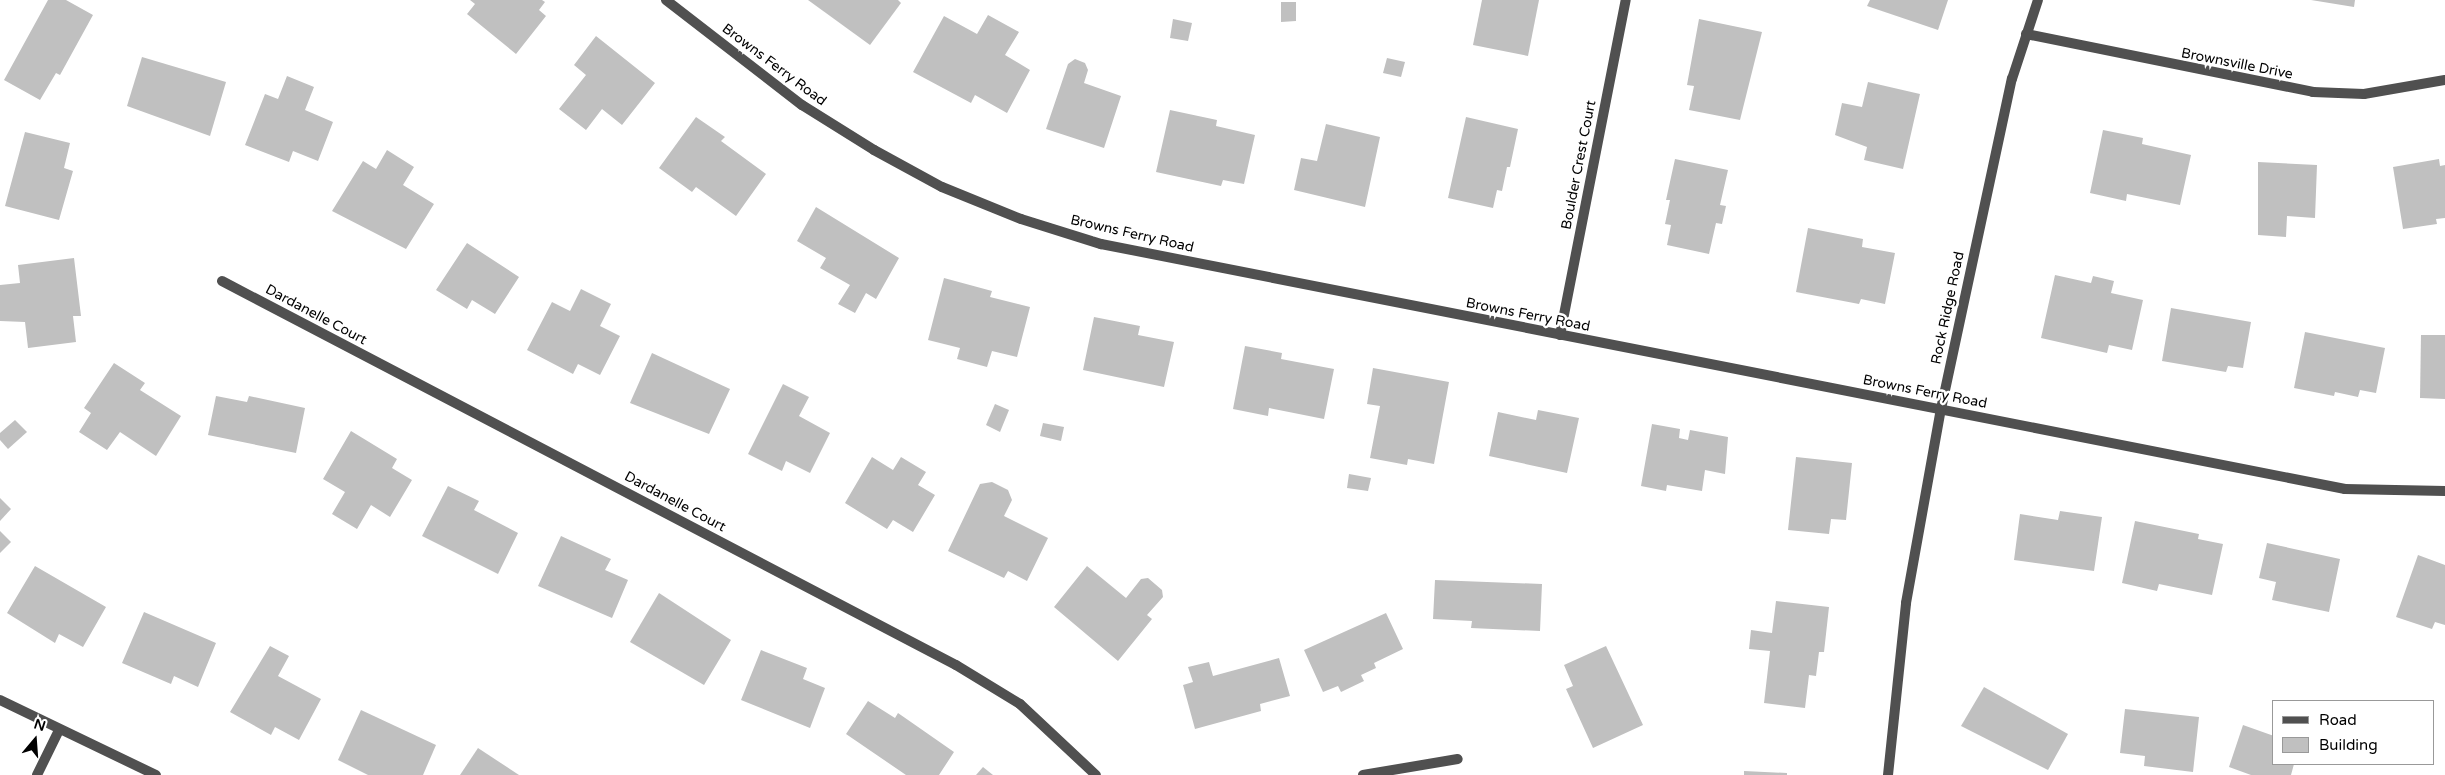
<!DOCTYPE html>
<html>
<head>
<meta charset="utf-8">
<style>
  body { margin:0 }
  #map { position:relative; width:2445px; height:775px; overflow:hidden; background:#fff; font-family:"Varela Round",sans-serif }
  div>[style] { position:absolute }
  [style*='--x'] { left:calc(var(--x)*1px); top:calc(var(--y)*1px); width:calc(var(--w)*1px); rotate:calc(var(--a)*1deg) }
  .building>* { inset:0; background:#c0c0c0 }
  .street>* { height:10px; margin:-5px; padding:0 5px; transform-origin:5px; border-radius:5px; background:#505050 }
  span { translate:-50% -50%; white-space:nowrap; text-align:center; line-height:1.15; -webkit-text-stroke:5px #fff; paint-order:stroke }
  .street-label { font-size:14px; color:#000 }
  .legend { position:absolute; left:2272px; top:700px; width:162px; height:65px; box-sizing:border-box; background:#fff; border:1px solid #999; margin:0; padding:6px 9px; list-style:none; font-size:15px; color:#000 }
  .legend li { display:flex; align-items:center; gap:10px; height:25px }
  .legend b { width:25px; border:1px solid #999 }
  .north { position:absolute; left:10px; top:715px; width:50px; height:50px; -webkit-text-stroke:4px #fff; paint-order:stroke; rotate:18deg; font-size:14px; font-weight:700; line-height:20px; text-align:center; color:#000 }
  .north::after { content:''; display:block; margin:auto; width:18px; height:22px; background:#000; clip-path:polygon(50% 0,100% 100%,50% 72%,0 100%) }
</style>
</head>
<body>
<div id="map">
  <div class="building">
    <div style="clip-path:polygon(48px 0,66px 0,93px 15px,60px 75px,56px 73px,40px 100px,4px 80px)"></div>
    <div style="clip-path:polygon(470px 0,542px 0,545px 2px,539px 10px,546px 16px,516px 54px,467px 14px,475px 4px)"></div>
    <div style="clip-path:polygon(808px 0,898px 0,901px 3px,870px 45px)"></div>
    <div style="clip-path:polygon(1482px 0,1539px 0,1528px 56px,1473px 45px)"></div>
    <div style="clip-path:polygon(1870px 0,1948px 0,1938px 30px,1867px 6px)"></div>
    <div style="clip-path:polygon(2311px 0,2355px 0,2354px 7px)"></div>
    <div style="clip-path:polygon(1281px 2px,1296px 2px,1296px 21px,1281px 22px)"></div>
    <div style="clip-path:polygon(988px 15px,1019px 32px,1005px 55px,1030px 70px,1007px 113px,975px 95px,971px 103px,913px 72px,944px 16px,977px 34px)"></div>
    <div style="clip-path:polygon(1173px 19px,1192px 23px,1188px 41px,1170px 38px)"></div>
    <div style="clip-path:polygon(1699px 19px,1762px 32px,1740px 120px,1689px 110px,1694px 86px,1687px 85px)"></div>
    <div style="clip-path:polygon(596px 36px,655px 83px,622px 125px,602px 109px,586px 130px,559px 109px,586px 75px,574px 65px)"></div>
    <div style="clip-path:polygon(142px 57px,226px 82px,210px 136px,127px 106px)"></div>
    <div style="clip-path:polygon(1387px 58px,1405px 62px,1401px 77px,1383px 73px)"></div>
    <div style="clip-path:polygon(1075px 59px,1085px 63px,1088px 70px,1084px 83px,1121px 96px,1104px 148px,1046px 129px,1068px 64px)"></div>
    <div style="clip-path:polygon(287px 76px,314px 87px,305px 110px,333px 122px,318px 161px,293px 151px,289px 162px,245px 145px,265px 94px,278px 99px)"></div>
    <div style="clip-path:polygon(1868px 82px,1920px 94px,1903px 169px,1864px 160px,1867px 147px,1835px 135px,1842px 103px,1862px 107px)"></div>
    <div style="clip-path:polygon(1170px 110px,1217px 120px,1216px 126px,1255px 135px,1244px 184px,1223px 180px,1221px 186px,1156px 172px)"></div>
    <div style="clip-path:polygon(696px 117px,725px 137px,721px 141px,766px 174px,736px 216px,696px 187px,692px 192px,659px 168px)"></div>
    <div style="clip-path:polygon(1466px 117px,1518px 129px,1510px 167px,1507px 167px,1502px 191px,1497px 190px,1493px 208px,1448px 198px)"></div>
    <div style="clip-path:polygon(1326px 124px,1380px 137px,1365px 207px,1294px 190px,1301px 158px,1317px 161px)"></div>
    <div style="clip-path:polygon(2103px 130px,2143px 138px,2142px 144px,2191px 155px,2180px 205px,2127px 194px,2126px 201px,2090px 193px)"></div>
    <div style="clip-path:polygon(25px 132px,70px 143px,64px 168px,73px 171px,59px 220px,5px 206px)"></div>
    <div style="clip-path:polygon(387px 150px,414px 167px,403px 185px,434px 204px,406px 249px,332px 211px,363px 161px,376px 169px)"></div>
    <div style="clip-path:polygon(1675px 159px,1728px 170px,1720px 205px,1726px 206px,1722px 224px,1716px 223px,1709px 254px,1667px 245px,1671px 225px,1665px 224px,1670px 200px,1666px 200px)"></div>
    <div style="clip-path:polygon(2439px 159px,2440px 166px,2445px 165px,2445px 218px,2436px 219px,2437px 224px,2403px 229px,2393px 167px)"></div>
    <div style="clip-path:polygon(2258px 162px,2317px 165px,2315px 218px,2287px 216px,2286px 237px,2258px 235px)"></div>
    <div style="clip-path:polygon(816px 207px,899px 258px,876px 299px,866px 293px,855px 313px,838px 304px,850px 285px,820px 268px,826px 258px,797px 241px)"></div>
    <div style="clip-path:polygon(1808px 228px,1863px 239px,1862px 247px,1895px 253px,1885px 304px,1861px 299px,1859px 304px,1796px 292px)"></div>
    <div style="clip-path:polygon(467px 243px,519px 277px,495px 314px,472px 300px,467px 309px,436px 290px)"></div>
    <div style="clip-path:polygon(74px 258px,81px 316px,73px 316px,76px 342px,28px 348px,25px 322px,0 321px,0 285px,20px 283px,18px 265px)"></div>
    <div style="clip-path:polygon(2055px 275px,2091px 283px,2093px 276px,2114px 281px,2111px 293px,2143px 300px,2132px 350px,2109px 345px,2107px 353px,2041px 338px)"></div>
    <div style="clip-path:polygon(944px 278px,992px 291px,990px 297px,1030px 307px,1017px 357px,992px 351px,987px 367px,957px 359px,960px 348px,928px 340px)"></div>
    <div style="clip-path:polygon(581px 289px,611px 304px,600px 326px,620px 336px,600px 375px,578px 364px,573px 374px,527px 350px,552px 302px,570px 311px)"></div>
    <div style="clip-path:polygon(2171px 308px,2251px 322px,2243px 368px,2228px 366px,2226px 372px,2162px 361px)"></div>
    <div style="clip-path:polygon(1094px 317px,1140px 326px,1138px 335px,1174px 342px,1164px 387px,1083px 370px)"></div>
    <div style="clip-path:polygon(2305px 332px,2385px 348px,2376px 393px,2360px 390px,2358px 397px,2335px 392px,2334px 396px,2294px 388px)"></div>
    <div style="clip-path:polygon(2421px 335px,2445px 335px,2445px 399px,2420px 398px)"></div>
    <div style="clip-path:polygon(1245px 346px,1282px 353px,1281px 359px,1334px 369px,1324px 419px,1269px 408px,1268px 416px,1233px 409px)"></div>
    <div style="clip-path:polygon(652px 353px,730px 389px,709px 434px,630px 403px)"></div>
    <div style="clip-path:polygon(114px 363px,145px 383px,140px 390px,181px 416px,156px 456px,120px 432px,107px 450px,79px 432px,91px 413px,84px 408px)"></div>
    <div style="clip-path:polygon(1373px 368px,1449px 382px,1434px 464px,1408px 459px,1407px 465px,1370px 458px,1380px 406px,1367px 404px)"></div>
    <div style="clip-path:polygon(783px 384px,809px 397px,799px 416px,830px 433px,810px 473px,786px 461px,782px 471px,748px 454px)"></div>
    <div style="clip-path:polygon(216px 396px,247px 402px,249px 396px,305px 408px,296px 453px,208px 435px)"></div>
    <div style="clip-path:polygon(995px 404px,1009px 410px,1000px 432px,986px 425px)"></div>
    <div style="clip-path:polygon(1538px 410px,1579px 418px,1567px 473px,1489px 456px,1498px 412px,1536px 420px)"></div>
    <div style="clip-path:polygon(15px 420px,27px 432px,8px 449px,0 440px,0 433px)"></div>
    <div style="clip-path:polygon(1043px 423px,1064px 427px,1061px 441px,1040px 436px)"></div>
    <div style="clip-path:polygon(1652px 424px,1680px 429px,1679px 438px,1688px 440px,1690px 430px,1728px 437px,1725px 474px,1705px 470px,1702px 491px,1667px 485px,1666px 491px,1641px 486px)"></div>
    <div style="clip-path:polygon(351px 431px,397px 459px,392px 468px,412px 480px,390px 517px,371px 505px,357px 529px,332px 514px,345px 492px,323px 479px)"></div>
    <div style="clip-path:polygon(872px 457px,893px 470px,901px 457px,926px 472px,918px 485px,935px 495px,913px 532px,893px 520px,887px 529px,845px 503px)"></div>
    <div style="clip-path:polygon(1796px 457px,1852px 463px,1846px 520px,1831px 519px,1829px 534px,1788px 530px)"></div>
    <div style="clip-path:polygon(1349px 474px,1371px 478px,1368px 491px,1347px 488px)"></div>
    <div style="clip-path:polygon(992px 482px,1008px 490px,1012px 500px,1004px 516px,1048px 538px,1027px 581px,1008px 571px,1004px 578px,948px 551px,980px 484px)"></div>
    <div style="clip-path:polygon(448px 486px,479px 501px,474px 510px,518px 533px,498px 574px,422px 536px)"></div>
    <div style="clip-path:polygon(0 498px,11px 509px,0 521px)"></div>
    <div style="clip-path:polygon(2060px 511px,2102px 517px,2094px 571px,2014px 560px,2020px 514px,2058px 520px)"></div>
    <div style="clip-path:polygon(2135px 521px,2199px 534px,2198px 539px,2223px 544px,2212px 595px,2159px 584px,2157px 591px,2122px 583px)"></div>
    <div style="clip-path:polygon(0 531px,11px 542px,0 553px)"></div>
    <div style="clip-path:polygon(561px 536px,611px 559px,605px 570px,628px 580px,612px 618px,538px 586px)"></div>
    <div style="clip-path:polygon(2267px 543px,2340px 559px,2329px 612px,2272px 600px,2276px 582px,2259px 578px)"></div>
    <div style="clip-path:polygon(2418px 555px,2445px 565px,2445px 625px,2435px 622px,2432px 629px,2396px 617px)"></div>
    <div style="clip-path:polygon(35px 566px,106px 607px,83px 647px,59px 634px,55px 643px,7px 613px)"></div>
    <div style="clip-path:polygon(1087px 566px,1126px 598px,1141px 579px,1148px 578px,1162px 590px,1163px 597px,1147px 615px,1152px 619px,1118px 661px,1054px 607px)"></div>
    <div style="clip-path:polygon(1435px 580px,1542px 584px,1540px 631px,1471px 628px,1472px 621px,1433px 619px)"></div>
    <div style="clip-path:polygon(659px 593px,731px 640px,704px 685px,630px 642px)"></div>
    <div style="clip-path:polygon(1776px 601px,1829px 607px,1824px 652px,1819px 652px,1816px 676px,1809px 675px,1805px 708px,1764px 703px,1770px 651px,1749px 649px,1751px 630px,1772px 633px)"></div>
    <div style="clip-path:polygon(144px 612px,216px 643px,198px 687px,174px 676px,171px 684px,122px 663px)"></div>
    <div style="clip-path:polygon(1386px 613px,1403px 649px,1374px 663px,1376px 668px,1361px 675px,1364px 681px,1341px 692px,1338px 686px,1323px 692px,1304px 650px)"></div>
    <div style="clip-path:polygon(270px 646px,289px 656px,278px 676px,321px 699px,299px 740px,275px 727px,271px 735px,230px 712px)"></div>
    <div style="clip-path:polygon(1606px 646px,1643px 725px,1593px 748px,1566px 689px,1573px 686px,1564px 665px)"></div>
    <div style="clip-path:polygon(761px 650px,807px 668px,803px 679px,825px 688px,810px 728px,741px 700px)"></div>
    <div style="clip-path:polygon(1279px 658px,1290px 696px,1260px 704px,1261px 711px,1195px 729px,1183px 685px,1193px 682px,1188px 667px,1209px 662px,1213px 676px)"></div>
    <div style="clip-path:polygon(1984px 687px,2068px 734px,2048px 770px,1961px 726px)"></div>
    <div style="clip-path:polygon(868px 701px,895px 718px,898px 713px,954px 752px,939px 775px,906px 775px,846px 734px)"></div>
    <div style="clip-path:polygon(2125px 709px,2199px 717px,2193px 772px,2144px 766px,2145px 756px,2120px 753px)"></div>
    <div style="clip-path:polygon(361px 710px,436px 745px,423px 775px,368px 775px,338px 760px)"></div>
    <div style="clip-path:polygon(2243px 725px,2274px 736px,2274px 764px,2294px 764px,2291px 775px,2251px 775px,2229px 767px)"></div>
    <div style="clip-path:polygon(478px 748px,519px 775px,460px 775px)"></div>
    <div style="clip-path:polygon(983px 767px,993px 775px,976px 775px)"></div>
    <div style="clip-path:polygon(1744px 771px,1787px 773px,1787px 775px,1744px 775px)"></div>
  </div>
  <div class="street">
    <div style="--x:666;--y:0;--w:172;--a:37.7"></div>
    <div style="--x:802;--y:105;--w:85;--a:32"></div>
    <div style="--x:874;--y:150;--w:77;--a:28.6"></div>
    <div style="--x:942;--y:187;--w:85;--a:22.1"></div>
    <div style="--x:1021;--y:219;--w:84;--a:17.4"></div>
    <div style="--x:1101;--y:244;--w:1268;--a:11.14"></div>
    <div style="--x:2345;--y:489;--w:100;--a:1.1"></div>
    <div style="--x:2026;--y:34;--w:293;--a:11.4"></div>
    <div style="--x:2313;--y:92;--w:51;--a:2.2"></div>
    <div style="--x:2364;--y:94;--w:82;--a:-9.8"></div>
    <div style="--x:222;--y:281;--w:828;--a:27.62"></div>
    <div style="--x:956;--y:665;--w:75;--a:31.4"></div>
    <div style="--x:1020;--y:704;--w:104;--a:43.1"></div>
    <div style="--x:1560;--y:335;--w:341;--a:-78.9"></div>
    <div style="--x:0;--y:700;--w:173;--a:25.7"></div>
    <div style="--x:37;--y:775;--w:50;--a:-63.9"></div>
    <div style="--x:1363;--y:775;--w:96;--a:-9.6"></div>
    <div style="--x:1888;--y:775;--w:173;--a:-84"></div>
    <div style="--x:1906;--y:603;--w:197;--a:-79.8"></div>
    <div style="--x:1941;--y:409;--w:338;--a:-77.9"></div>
    <div style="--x:2012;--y:79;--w:83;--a:-71.8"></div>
  </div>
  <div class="street-label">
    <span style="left:2237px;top:64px;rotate:11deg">Brownsville Drive</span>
    <span style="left:774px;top:65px;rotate:37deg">Browns Ferry Road</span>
    <span style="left:1579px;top:165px;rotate:-79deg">Boulder Crest Court</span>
    <span style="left:1132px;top:234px;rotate:13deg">Browns Ferry Road</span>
    <span style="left:1948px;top:308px;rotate:-78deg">Rock Ridge Road</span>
    <span style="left:316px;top:315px;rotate:28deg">Dardanelle Court</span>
    <span style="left:1528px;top:315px;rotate:11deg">Browns Ferry Road</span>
    <span style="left:1925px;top:392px;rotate:11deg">Browns Ferry Road</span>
    <span style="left:675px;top:502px;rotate:28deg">Dardanelle Court</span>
  </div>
  <ul class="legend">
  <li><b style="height:6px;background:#505050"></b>Road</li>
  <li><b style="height:14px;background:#c0c0c0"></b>Building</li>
  </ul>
  <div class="north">N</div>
</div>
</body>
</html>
